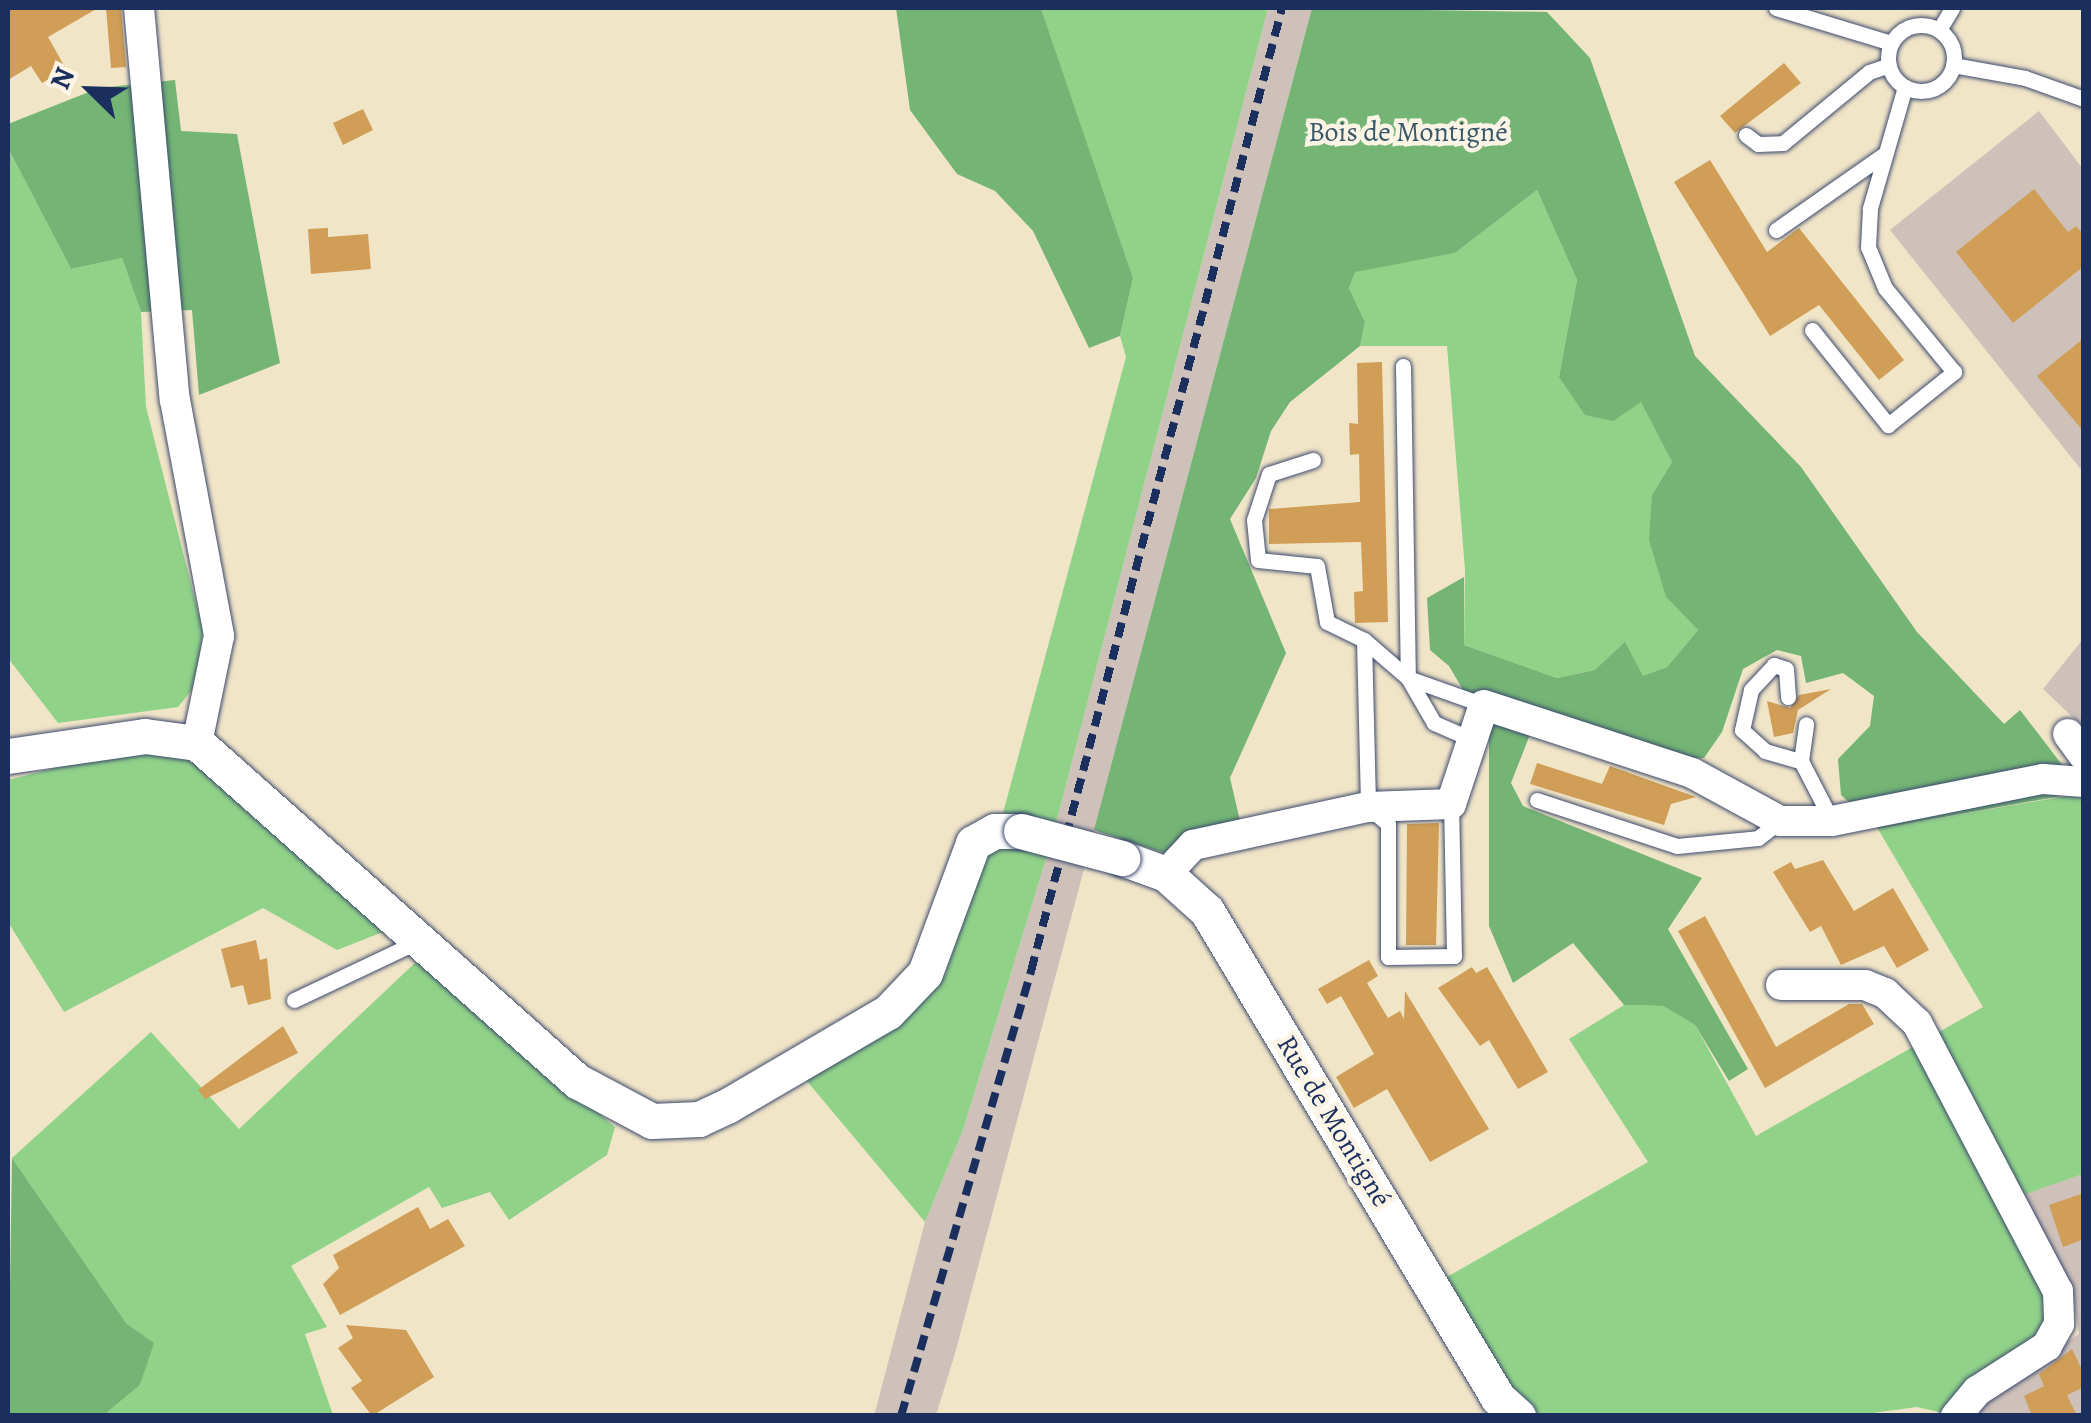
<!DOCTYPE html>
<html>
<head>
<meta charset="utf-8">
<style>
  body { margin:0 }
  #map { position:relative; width:2091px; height:1423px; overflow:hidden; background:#f1e5c8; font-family:Alegreya,serif }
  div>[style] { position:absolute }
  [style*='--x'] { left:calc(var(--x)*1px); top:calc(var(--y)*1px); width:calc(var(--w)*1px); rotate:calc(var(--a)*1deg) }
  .industrial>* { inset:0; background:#cec1ba }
  .green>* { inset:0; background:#91d289 }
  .forest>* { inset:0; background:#74b475 }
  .building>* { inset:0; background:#d09e56 }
  .roads { filter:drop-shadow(0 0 2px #3b4a6e) drop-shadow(0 0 2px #3b4a6e) }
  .service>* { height:15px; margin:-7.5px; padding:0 7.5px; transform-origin:7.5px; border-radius:7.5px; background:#fff }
  .service>.ring { margin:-7.5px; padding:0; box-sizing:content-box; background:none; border:15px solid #fff; border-radius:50% }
  .minor>* { height:30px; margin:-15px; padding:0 15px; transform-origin:15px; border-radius:15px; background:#fff }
  .tertiary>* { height:35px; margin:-17.5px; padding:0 17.5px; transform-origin:17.5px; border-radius:17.5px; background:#fff }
  .rail>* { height:8px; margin-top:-4px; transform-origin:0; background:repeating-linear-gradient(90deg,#1b2f5e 0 15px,transparent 0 23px) }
  .bridges { filter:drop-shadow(0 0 2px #3b4a6e) drop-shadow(0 0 2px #3b4a6e) }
  .tertiary-bridge>* { height:35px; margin:-17.5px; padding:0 17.5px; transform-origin:17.5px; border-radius:17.5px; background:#fff }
  span { translate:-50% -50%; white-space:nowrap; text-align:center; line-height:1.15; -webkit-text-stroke:9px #fcf5e5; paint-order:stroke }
  .park-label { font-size:28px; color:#385869 }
  .street-label { font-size:28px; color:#1b2f5e }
  .frame { position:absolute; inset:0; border:10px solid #1b2f5e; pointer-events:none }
  .north { position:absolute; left:40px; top:40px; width:100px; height:100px; -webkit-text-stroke:8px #fcf5e5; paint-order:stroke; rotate:293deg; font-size:28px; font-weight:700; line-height:40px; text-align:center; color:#1b2f5e }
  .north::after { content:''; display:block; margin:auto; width:35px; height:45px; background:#1b2f5e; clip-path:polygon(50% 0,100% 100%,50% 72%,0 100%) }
</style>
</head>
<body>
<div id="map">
  <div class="industrial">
    <div style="clip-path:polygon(1268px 8px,1312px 8px,1092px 840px,1054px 831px)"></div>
    <div style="clip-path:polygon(2039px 111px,2083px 169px,2083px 472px,1890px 230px)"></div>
    <div style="clip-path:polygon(2083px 639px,2083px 727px,2043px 689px)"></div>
    <div style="clip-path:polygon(1049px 849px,1087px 858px,954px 1357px,936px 1415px,874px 1416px,925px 1222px,963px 1130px)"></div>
    <div style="clip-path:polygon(2083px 1174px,2083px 1415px,1982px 1415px,1974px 1408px,2079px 1334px,2074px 1302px,2022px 1195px)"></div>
  </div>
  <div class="green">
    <div style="clip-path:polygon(1041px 8px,1268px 8px,1054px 831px,1003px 813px,1126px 357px,1120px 336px,1133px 278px)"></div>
    <div style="clip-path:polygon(8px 148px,71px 269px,122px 258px,141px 312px,146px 407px,203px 631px,195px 686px,178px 707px,58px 723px,8px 658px)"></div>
    <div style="clip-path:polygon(1537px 190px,1577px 280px,1559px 377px,1641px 401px,1672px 462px,1652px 495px,1666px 597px,1698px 630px,1667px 667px,1642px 677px,1595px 670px,1557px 678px,1464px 645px,1465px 570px,1447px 346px,1360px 346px,1365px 322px,1349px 288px,1355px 271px,1455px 253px)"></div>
    <div style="clip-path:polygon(130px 749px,177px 753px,215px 775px,383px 932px,337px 950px,263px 908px,64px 1012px,8px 922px,8px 780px)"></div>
    <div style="clip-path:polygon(2083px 793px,2083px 1174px,2023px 1195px,2052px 1296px,2043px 1342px,1943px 1413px,1917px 1407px,1850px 1416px,1536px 1415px,1506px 1388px,1440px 1281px,1648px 1162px,1569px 1039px,1624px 1005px,1663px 1006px,1695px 1025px,1756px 1136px,1983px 1007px,1878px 829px)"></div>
    <div style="clip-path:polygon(1004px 842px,1049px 849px,963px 1130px,925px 1222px,806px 1080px,908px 1016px,945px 975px,983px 856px)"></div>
    <div style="clip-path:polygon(417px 961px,615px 1127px,607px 1155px,509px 1220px,490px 1192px,442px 1208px,429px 1187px,291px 1266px,327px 1327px,305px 1334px,333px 1415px,104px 1415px,140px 1385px,153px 1343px,127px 1324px,12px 1158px,151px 1032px,239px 1129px)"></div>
  </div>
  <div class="forest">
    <div style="clip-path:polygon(896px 8px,1041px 8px,1133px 278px,1120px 336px,1089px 348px,1033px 231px,995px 191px,957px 174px,910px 110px)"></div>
    <div style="clip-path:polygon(1312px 8px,1547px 12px,1590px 58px,1695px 356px,1801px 467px,1917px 632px,2004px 724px,2020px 710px,2083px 792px,1878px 829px,1841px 795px,1838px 759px,1870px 726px,1874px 696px,1843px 673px,1806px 683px,1801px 656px,1777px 650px,1743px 669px,1722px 732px,1704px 758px,1670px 759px,1531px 732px,1511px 783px,1523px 806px,1702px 878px,1668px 929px,1748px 1069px,1729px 1081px,1695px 1025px,1663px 1006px,1624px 1005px,1573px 943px,1513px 983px,1489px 926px,1489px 734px,1449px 666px,1430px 650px,1427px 598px,1464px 577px,1464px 645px,1557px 678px,1595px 670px,1625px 642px,1643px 676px,1667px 667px,1698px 630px,1666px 597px,1649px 540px,1652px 495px,1672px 462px,1641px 402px,1613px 421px,1585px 415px,1559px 377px,1577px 280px,1537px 190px,1455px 253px,1355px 272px,1349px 288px,1365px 322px,1360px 346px,1290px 402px,1271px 431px,1256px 478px,1230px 519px,1286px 653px,1230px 778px,1240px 821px,1199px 828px,1164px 853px,1094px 830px)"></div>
    <div style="clip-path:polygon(175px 80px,181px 131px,237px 134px,280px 363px,199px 395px,192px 310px,141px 312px,122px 258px,71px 269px,8px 148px,8px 124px,99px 88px)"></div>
    <div style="clip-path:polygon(12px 1158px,127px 1324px,154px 1343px,140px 1385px,104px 1415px,8px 1415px)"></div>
  </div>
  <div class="building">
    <div style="clip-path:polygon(8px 8px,98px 8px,48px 37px,66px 69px,42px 83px,31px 66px,8px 80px)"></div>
    <div style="clip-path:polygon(106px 8px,121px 8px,126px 67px,111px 68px)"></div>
    <div style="clip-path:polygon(1784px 63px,1801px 83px,1735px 133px,1720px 116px)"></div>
    <div style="clip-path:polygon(363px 109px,373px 130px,343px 145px,333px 123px)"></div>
    <div style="clip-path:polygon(1710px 160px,1767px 252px,1799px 228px,1904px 360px,1879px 380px,1819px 305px,1770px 336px,1674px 182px)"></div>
    <div style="clip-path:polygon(2034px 189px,2068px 232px,2076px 226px,2084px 235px,2084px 266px,2013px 323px,1956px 252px)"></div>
    <div style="clip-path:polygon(328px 228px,328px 237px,368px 234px,371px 269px,311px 274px,308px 229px)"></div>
    <div style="clip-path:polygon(2084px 338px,2084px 432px,2037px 376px)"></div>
    <div style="clip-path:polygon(1382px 362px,1388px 622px,1355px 623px,1354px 592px,1363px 591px,1361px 542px,1269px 544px,1269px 509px,1360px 502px,1359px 454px,1350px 455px,1349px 423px,1358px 424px,1357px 363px)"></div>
    <div style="clip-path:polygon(1831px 689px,1798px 710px,1793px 733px,1774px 737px,1767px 701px,1790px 708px,1799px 695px)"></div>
    <div style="clip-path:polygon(1537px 763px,1602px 784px,1610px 766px,1696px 797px,1671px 804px,1664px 825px,1530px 784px)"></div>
    <div style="clip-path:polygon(1439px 823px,1436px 945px,1406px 945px,1407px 824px)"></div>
    <div style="clip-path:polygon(1823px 860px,1854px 911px,1893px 888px,1929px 950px,1897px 968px,1884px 946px,1841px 965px,1821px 926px,1810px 932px,1773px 872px,1791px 862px,1795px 869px)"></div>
    <div style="clip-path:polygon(1705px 916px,1776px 1047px,1849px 1004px,1862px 1004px,1874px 1024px,1765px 1088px,1678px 931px)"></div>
    <div style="clip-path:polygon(256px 940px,260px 960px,267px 958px,271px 999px,248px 1005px,243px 985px,231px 988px,221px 949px)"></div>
    <div style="clip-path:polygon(1369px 960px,1378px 976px,1367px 983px,1388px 1018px,1400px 1011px,1404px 1019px,1405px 991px,1489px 1129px,1430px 1162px,1387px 1089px,1354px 1108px,1336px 1077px,1374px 1054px,1341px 996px,1327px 1004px,1318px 989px)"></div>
    <div style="clip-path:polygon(1472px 967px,1476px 973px,1487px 967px,1548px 1072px,1518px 1089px,1489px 1040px,1480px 1046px,1438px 988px)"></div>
    <div style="clip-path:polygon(283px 1026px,298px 1053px,205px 1099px,198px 1090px)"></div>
    <div style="clip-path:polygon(2084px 1193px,2084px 1239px,2063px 1247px,2049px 1205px)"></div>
    <div style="clip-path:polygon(418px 1207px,430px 1229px,448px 1219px,465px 1246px,340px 1315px,323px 1284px,339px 1268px,333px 1255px)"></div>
    <div style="clip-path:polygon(346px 1325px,406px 1330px,434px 1377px,372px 1416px,351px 1388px,362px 1381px,338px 1348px,353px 1338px)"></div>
    <div style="clip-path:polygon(2072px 1349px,2084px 1374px,2084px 1387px,2067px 1395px,2077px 1416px,2032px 1416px,2024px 1396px,2044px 1386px,2039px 1374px)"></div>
  </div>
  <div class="roads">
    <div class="service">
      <div style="--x:1776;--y:8;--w:120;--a:16.9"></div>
      <div class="ring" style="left:1888px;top:25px;width:51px;height:51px"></div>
      <div style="--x:1939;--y:30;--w:26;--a:-59"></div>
      <div style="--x:1953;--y:65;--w:73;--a:10.2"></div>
      <div style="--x:2025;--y:78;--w:63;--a:19.6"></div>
      <div style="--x:1746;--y:135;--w:15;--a:37"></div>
      <div style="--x:1758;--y:144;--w:25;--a:-2"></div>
      <div style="--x:1783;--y:143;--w:112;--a:-39.5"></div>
      <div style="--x:1869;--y:72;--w:21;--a:-19"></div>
      <div style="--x:1776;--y:230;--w:131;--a:-35"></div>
      <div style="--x:1812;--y:330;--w:122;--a:51.3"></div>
      <div style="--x:1888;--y:425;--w:85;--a:-38.8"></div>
      <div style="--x:1954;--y:372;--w:109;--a:-129.4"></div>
      <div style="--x:1885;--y:288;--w:44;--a:-112.5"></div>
      <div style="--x:1868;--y:247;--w:39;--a:-87"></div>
      <div style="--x:1870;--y:208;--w:126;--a:-73.9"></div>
      <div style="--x:1403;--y:366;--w:312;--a:89.1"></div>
      <div style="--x:1408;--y:678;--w:52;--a:60"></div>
      <div style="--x:1434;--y:723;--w:43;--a:23.6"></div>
      <div style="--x:1313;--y:460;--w:46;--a:162.3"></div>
      <div style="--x:1269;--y:474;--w:48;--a:108.1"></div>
      <div style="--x:1254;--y:520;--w:40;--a:84.3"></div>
      <div style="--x:1258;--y:560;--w:59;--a:5.8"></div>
      <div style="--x:1317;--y:566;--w:57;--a:79.9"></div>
      <div style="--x:1327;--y:622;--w:41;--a:25.9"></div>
      <div style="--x:1364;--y:640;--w:58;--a:40.8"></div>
      <div style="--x:1408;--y:678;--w:81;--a:19.6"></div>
      <div style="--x:1364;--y:640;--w:167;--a:88.6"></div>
      <div style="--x:1368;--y:807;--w:26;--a:40"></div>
      <div style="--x:1388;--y:824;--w:133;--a:90"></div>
      <div style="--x:1388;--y:957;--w:66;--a:-0.9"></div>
      <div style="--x:1454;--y:956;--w:152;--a:-91.1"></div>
      <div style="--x:1788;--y:697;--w:28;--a:-94"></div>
      <div style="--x:1786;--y:669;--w:13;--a:-162"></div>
      <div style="--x:1774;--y:665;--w:34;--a:133"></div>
      <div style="--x:1751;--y:690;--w:41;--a:102.7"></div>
      <div style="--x:1742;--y:730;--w:31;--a:42"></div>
      <div style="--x:1765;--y:751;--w:37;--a:16"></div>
      <div style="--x:1801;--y:761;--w:68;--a:62.7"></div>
      <div style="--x:1801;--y:761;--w:37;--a:-82"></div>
      <div style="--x:1537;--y:800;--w:147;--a:18.2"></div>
      <div style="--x:1677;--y:846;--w:81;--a:-5.6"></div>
      <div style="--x:1758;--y:838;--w:28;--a:-38"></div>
      <div style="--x:294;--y:1000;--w:138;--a:-25.3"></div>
    </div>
    <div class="minor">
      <div style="--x:139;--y:8;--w:394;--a:84.8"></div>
      <div style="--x:175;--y:400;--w:240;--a:79.4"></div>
      <div style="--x:219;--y:636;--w:109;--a:101.6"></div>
      <div style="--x:2068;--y:734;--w:27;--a:54"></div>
      <div style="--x:1166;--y:874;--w:40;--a:-47"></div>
      <div style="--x:1193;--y:845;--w:179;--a:-12.3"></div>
      <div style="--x:1368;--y:807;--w:83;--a:-2.1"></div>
      <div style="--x:1451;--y:804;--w:104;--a:-71.6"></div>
      <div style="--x:1484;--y:705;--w:219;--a:18.1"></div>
      <div style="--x:1692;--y:773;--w:100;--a:28.6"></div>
      <div style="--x:1780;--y:821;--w:52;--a:0"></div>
      <div style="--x:1832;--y:821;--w:215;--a:-11.3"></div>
      <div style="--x:2043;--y:779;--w:41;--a:4.2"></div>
      <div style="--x:1781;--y:985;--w:84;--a:0"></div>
      <div style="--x:1865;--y:985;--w:22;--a:22"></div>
      <div style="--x:1885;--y:993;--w:44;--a:43.2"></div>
      <div style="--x:1917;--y:1023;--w:303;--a:62.3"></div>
      <div style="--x:2058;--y:1291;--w:33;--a:88"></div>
      <div style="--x:2059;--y:1324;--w:25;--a:119"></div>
      <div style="--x:2047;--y:1346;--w:83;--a:147.3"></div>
      <div style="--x:1977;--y:1391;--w:33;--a:130"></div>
    </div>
    <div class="tertiary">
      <div style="--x:8;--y:756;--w:138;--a:-8.3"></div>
      <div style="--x:145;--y:736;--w:52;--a:7.7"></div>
      <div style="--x:197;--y:743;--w:509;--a:41.65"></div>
      <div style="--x:577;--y:1081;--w:85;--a:28.1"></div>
      <div style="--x:652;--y:1121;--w:47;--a:-2.4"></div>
      <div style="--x:699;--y:1119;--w:31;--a:-25"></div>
      <div style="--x:727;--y:1106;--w:186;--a:-30.3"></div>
      <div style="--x:888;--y:1012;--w:54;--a:-46.5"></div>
      <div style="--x:925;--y:973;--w:139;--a:-69.7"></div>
      <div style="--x:973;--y:843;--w:25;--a:-29"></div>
      <div style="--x:995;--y:831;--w:26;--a:0"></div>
      <div style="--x:1122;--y:858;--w:47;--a:20"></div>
      <div style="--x:1166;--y:874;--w:55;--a:42.1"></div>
      <div style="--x:1207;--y:911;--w:567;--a:59.14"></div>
      <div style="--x:1498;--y:1398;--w:27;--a:42"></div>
    </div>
  </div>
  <div class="rail">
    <div style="--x:901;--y:1416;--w:464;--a:-73.7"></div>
    <div style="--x:1031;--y:971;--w:995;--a:-75.39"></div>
  </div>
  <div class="bridges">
    <div class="tertiary-bridge">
      <div style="--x:1021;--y:831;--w:105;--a:15"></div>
    </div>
  </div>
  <div class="park-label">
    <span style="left:1408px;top:132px">Bois de Montigné</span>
  </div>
  <div class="street-label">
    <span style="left:1334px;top:1121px;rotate:59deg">Rue de Montigné</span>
  </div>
  <div class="frame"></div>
  <div class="north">N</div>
</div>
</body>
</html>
